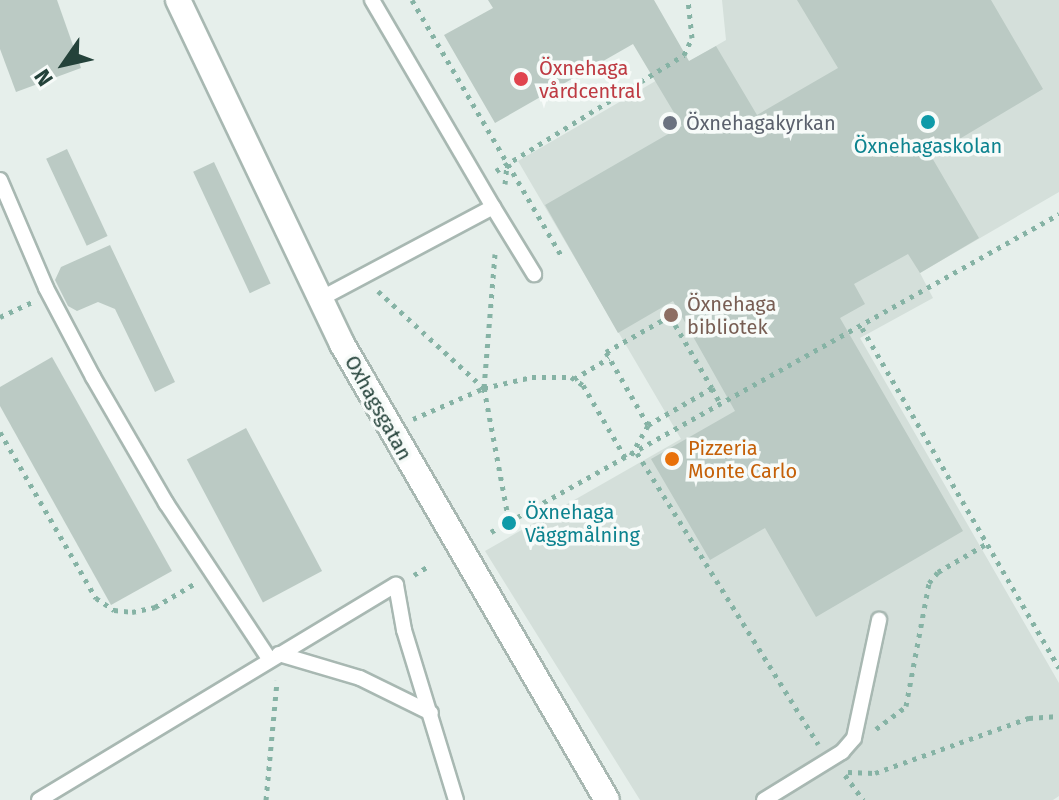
<!DOCTYPE html>
<html>
<head>
<meta charset="utf-8">
<style>
  body { margin:0 }
  #map { position:relative; width:1059px; height:800px; overflow:hidden; background:#e6efeb; font-family:"Fira Sans",sans-serif }
  div>[style] { position:absolute }
  .built>* { inset:0; background:#d4dfda }
  .building>* { inset:0; background:#bbcac4; transform-origin:0 0 }
  .path>* { height:5px; margin-top:-2.5px; transform-origin:0; background:repeating-linear-gradient(90deg,#86b3a5 0 4px,transparent 0 10px) }
  .roads { filter:drop-shadow(2px 0 #a8b8b2) drop-shadow(-2px 0 #a8b8b2) drop-shadow(0 2px #a8b8b2) drop-shadow(0 -2px #a8b8b2) }
  .service>* { height:14px; margin:-7px; padding:0 7px; transform-origin:7px; border-radius:7px; background:#fff }
  .tertiary>* { height:24px; margin:-12px; padding:0 12px; transform-origin:12px; border-radius:12px; background:#fff }
  .dots>* { width:22px; height:22px; translate:-50% -50%; box-sizing:border-box; border:4px solid #f7fbf9; border-radius:50% }
  span { translate:-50% -50%; white-space:nowrap; text-align:center; line-height:1.15; -webkit-text-stroke:7px #f7fbf9; paint-order:stroke }
  .health-label { font-size:20px; color:#be3a42 }
  .left { translate:0 -50%; text-align:left }
  .worship-label { font-size:20px; color:#5b616d }
  .culture-label { font-size:20px; color:#0d838f }
  .education-label { font-size:20px; color:#785e54 }
  .street-label { font-size:20px; color:#24423a }
  .food-label { font-size:20px; color:#c56008 }
  .north { position:absolute; left:24px; top:24px; width:80px; height:80px; -webkit-text-stroke:6px #f7fbf9; paint-order:stroke; rotate:236deg; font-size:22px; font-weight:700; line-height:32px; text-align:center; color:#24423a }
  .north::after { content:''; display:block; margin:auto; width:28px; height:36px; background:#24423a; clip-path:polygon(50% 0,100% 100%,50% 72%,0 100%) }
</style>
</head>
<body>
<div id="map">
  <div class="built">
    <i style="clip-path:polygon(722px 0,1059px 0,1059px 192px,920px 273px,933px 298px,860px 338px,1059px 683px,1059px 796px,1053px 800px,640px 800px,485px 551px,681px 439px,518px 161px,726px 40px)"></i>
  </div>
  <div class="building">
    <i style="clip-path:polygon(0 0,57px 0,81px 68px,16px 92px,0 49px)"></i>
    <i style="clip-path:polygon(488px 0,654px 0,689px 61px,716px 46px,757px 115px,838px 68px,797px 0,991px 0,1043px 89px,931px 156px,979px 238px,920px 273px,908px 254px,854px 284px,865px 304px,840px 318px,963px 531px,816px 617px,765px 528px,710px 560px,651px 459px,735px 411px,673px 301px,618px 333px,545px 205px,682px 126px,633px 44px,495px 123px,444px 35px,493px 8px)"></i>
    <i style="left:67px;top:149px;width:96px;height:23px;rotate:65deg"></i>
    <i style="left:214px;top:162px;width:134px;height:23px;rotate:65deg"></i>
    <i style="clip-path:polygon(110px 245px,175px 382px,155px 392px,115px 309px,98px 302px,77px 311px,68px 306px,55px 280px,61px 267px)"></i>
    <i style="clip-path:polygon(52px 357px,172px 571px,111px 605px,0 406px,0 387px)"></i>
    <i style="left:246px;top:428px;width:162px;height:67px;rotate:62deg"></i>
  </div>
  <div class="path">
    <i style="left:412px;top:0;width:295px;rotate:59.7deg"></i>
    <i style="left:496px;top:171px;width:221px;rotate:-31.7deg"></i>
    <i style="left:684px;top:55px;width:19px;rotate:-65deg"></i>
    <i style="left:692px;top:38px;width:38px;rotate:-96deg"></i>
    <i style="left:505px;top:184px;width:20px;rotate:-84deg"></i>
    <i style="left:495px;top:254px;width:134px;rotate:94.7deg"></i>
    <i style="left:484px;top:388px;width:135px;rotate:79.4deg"></i>
    <i style="left:378px;top:291px;width:144px;rotate:42.5deg"></i>
    <i style="left:670px;top:316px;width:83px;rotate:59.7deg"></i>
    <i style="left:712px;top:388px;width:74px;rotate:150deg"></i>
    <i style="left:648px;top:425px;width:84px;rotate:-119.9deg"></i>
    <i style="left:606px;top:352px;width:73px;rotate:-29.4deg"></i>
    <i style="left:0;top:317px;width:35px;rotate:-25deg"></i>
    <i style="left:862px;top:328px;width:393px;rotate:59.9deg"></i>
    <i style="left:574px;top:379px;width:41px;rotate:-31deg"></i>
    <i style="left:712px;top:388px;width:19px;rotate:62deg"></i>
    <i style="left:413px;top:419px;width:77px;rotate:-23.6deg"></i>
    <i style="left:484px;top:388px;width:49px;rotate:-12.9deg"></i>
    <i style="left:532px;top:377px;width:39px"></i>
    <i style="left:571px;top:377px;width:14px;rotate:34deg"></i>
    <i style="left:583px;top:385px;width:86px;rotate:59.8deg"></i>
    <i style="left:0;top:432px;width:192px;rotate:60deg"></i>
    <i style="left:96px;top:598px;width:22px;rotate:34deg"></i>
    <i style="left:114px;top:610px;width:18px;rotate:6deg"></i>
    <i style="left:132px;top:612px;width:24px;rotate:-12deg"></i>
    <i style="left:155px;top:607px;width:45px;rotate:-30.5deg"></i>
    <i style="left:637px;top:453px;width:343px;rotate:58.1deg"></i>
    <i style="left:631px;top:455px;width:34px;rotate:-60deg"></i>
    <i style="left:491px;top:532px;width:651px;rotate:-29.24deg"></i>
    <i style="left:414px;top:575px;width:15px;rotate:-32deg"></i>
    <i style="left:876px;top:729px;width:38px;rotate:-37deg"></i>
    <i style="left:906px;top:706px;width:125px;rotate:-79.4deg"></i>
    <i style="left:929px;top:583px;width:14px;rotate:-51deg"></i>
    <i style="left:938px;top:572px;width:56px;rotate:-30.3deg"></i>
    <i style="left:848px;top:772px;width:27px;rotate:2deg"></i>
    <i style="left:875px;top:773px;width:164px;rotate:-19.7deg"></i>
    <i style="left:1029px;top:718px;width:30px;rotate:-4deg"></i>
    <i style="left:845px;top:775px;width:31px;rotate:54deg"></i>
    <i style="left:266px;top:800px;width:120px;rotate:-84.7deg"></i>
  </div>
  <div class="roads">
    <div class="service">
      <i style="left:0;top:180px;width:117px;rotate:66.9deg"></i>
      <i style="left:46px;top:288px;width:101px;rotate:62.2deg"></i>
      <i style="left:93px;top:377px;width:146px;rotate:59.9deg"></i>
      <i style="left:166px;top:503px;width:188px;rotate:56.5deg"></i>
      <i style="left:493px;top:207px;width:79px;rotate:58.5deg"></i>
      <i style="left:320px;top:299px;width:196px;rotate:-28deg"></i>
      <i style="left:493px;top:207px;width:240px;rotate:-120.3deg"></i>
      <i style="left:279px;top:654px;width:84px;rotate:16.5deg"></i>
      <i style="left:360px;top:678px;width:79px;rotate:26.2deg"></i>
      <i style="left:39px;top:800px;width:417px;rotate:-31.1deg"></i>
      <i style="left:396px;top:585px;width:46px;rotate:79.9deg"></i>
      <i style="left:404px;top:630px;width:178px;rotate:73deg"></i>
      <i style="left:764px;top:800px;width:92px;rotate:-31.6deg"></i>
      <i style="left:842px;top:752px;width:18px;rotate:-49deg"></i>
      <i style="left:854px;top:738px;width:121px;rotate:-78deg"></i>
    </div>
    <div class="tertiary">
      <i style="left:178px;top:0;width:381px;rotate:64.5deg"></i>
      <i style="left:342px;top:344px;width:527px;rotate:59.84deg"></i>
    </div>
  </div>
  <div class="dots">
    <i style="left:521px;top:79px;background:#e0444e"></i>
    <i style="left:928px;top:122px;background:#0f9aa8"></i>
    <i style="left:670px;top:123px;background:#6b7280"></i>
    <i style="left:671px;top:315px;background:#8d6e63"></i>
    <i style="left:672px;top:459px;background:#e8710a"></i>
    <i style="left:509px;top:523px;background:#0f9aa8"></i>
  </div>
  <div class="health-label">
    <span class="left" style="left:539px;top:80px">Öxnehaga<br>vårdcentral</span>
  </div>
  <div class="worship-label">
    <span class="left" style="left:686px;top:123px">Öxnehagakyrkan</span>
  </div>
  <div class="culture-label">
    <span style="left:928px;top:146px">Öxnehagaskolan</span>
    <span class="left" style="left:525px;top:524px">Öxnehaga<br>Väggmålning</span>
  </div>
  <div class="education-label">
    <span class="left" style="left:687px;top:316px">Öxnehaga<br>bibliotek</span>
  </div>
  <div class="street-label">
    <span style="left:378px;top:408px;rotate:61deg">Oxhagsgatan</span>
  </div>
  <div class="food-label">
    <span class="left" style="left:688px;top:460px">Pizzeria<br>Monte Carlo</span>
  </div>
  <div class="north">N</div>
</div>
</body>
</html>
